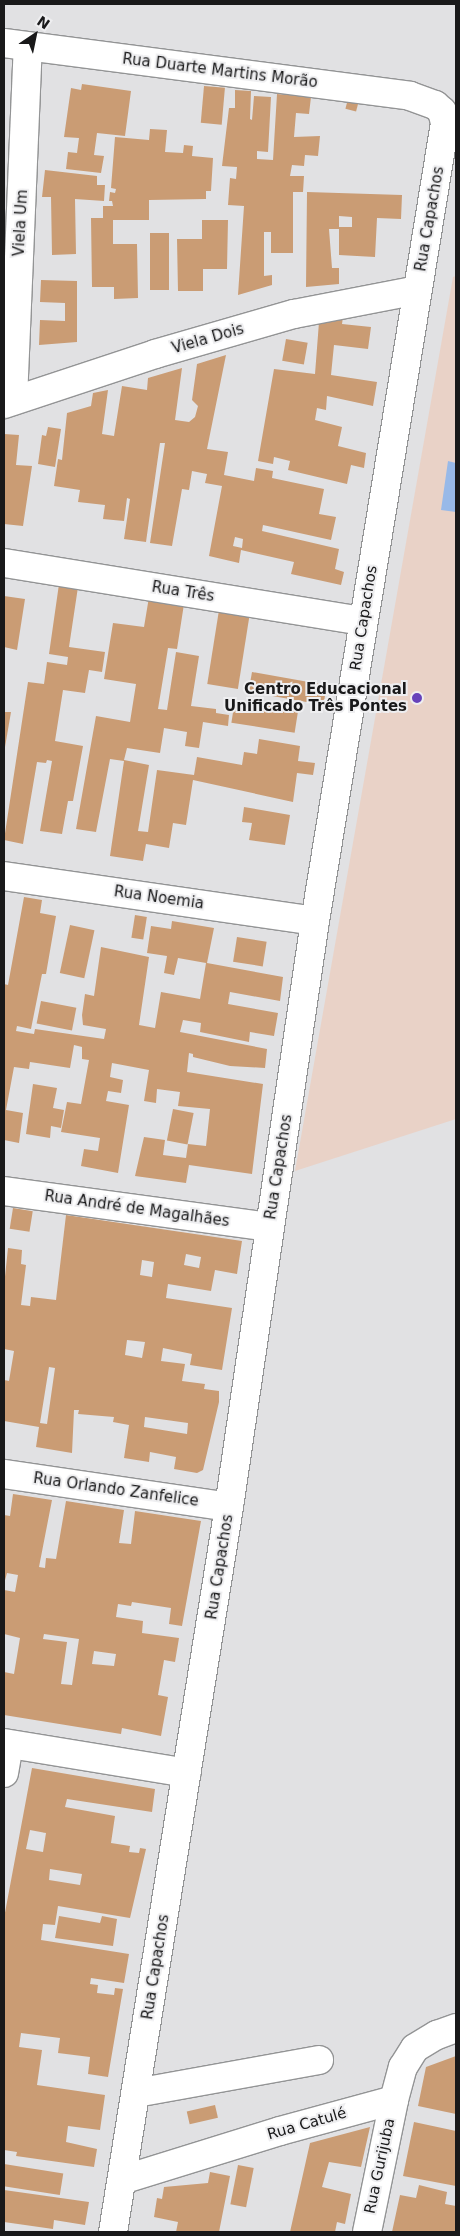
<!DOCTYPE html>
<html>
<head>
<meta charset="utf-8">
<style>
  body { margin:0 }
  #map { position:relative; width:460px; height:2236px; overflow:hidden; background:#e1e1e3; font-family:"DejaVu Sans",sans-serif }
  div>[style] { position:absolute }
  .commercial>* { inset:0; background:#e9d2c7 }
  .water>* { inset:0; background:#98b9e8 }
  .building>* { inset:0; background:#ca9c74; transform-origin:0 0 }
  .roads { filter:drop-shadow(1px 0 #939495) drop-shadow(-1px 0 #939495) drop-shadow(0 1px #939495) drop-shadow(0 -1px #939495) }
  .minor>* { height:28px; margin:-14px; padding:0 14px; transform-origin:14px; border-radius:14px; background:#fff }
  .dots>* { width:14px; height:14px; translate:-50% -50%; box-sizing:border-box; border:2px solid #eeeef0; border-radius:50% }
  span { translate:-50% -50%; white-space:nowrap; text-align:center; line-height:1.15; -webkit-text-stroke:4px #eeeef0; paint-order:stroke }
  .street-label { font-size:15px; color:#19191a }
  .poi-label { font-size:15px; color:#19191a; font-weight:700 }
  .right { translate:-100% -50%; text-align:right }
  .frame { position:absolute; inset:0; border:5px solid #19191a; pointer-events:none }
  .north { position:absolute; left:10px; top:10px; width:50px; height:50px; -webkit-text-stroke:4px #eeeef0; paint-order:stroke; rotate:34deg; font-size:14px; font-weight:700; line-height:20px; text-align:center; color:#19191a }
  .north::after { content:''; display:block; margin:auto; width:18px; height:22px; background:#19191a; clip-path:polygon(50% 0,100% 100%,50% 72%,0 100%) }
</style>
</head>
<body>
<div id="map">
  <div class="commercial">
    <i style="clip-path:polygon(456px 276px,456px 1119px,295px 1171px,453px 277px)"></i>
  </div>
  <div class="water">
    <i style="clip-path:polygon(448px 461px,456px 463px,456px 512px,441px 510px)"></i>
  </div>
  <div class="building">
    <i style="clip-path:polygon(82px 84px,131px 91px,125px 136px,97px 133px,94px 155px,104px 156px,101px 173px,66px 169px,68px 152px,77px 153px,79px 138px,64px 137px,71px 88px,81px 90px)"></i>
    <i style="left:204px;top:86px;width:21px;height:37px;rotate:5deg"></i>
    <i style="clip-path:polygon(235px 90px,251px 91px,250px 119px,252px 120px,254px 96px,271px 97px,268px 152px,257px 151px,257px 159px,273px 160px,277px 94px,311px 97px,309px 114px,296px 113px,294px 137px,320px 136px,318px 156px,305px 155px,304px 166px,292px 165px,290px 176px,304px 176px,303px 192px,293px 192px,293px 253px,271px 253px,271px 232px,264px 232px,264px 276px,272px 275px,272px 285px,238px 295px,244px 206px,228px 205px,230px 178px,236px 179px,237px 167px,222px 166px,229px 108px,235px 108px)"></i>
    <i style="left:348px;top:99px;width:11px;height:10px;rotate:15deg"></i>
    <i style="clip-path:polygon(150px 129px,167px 130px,165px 152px,183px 153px,184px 145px,193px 146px,192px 156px,213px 158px,211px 191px,206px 191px,206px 199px,149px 200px,149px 220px,113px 220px,113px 244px,137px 244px,138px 298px,114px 299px,114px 287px,92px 287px,91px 218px,103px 218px,103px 206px,113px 206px,112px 201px,109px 201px,110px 192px,115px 193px,116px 189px,111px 188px,115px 137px,149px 140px)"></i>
    <i style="clip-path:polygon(45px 170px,97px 176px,97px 185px,105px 185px,104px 201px,75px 199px,76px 254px,52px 255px,51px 197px,42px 197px)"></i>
    <i style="clip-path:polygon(evenodd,307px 192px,402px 195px,401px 219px,377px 218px,375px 257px,339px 255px,339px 229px,329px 229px,332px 268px,339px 268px,339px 284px,306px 287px,307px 192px,339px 216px,352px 217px,352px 227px,339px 227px,339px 216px)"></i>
    <i style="clip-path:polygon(202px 220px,228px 220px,227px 269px,203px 269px,203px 291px,178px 291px,177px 239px,202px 239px)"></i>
    <i style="left:150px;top:233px;width:19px;height:57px"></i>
    <i style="clip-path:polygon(41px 280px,77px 281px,77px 342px,39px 345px,40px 320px,65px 321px,65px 303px,40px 302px)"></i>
    <i style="clip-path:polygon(343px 317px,342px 324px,371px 327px,368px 349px,334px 345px,331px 375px,377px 382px,373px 406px,327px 396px,326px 410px,317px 408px,315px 420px,342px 427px,338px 446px,366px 453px,364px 468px,351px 465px,347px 484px,288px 470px,290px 461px,274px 457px,273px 464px,258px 461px,274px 369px,315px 374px,319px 322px)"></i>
    <i style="left:286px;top:339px;width:22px;height:22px;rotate:10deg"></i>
    <i style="clip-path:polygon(evenodd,226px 355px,207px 449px,228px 452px,224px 475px,254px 481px,256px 468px,273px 471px,272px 478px,324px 489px,319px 514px,336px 517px,331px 540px,263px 525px,262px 531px,339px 549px,335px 569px,344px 572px,341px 585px,291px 574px,294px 562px,241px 550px,239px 563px,209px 556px,222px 486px,205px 483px,207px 474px,192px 471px,189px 490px,182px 489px,172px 546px,150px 543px,165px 443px,160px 443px,146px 542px,124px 539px,130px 499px,127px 498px,124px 521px,103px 519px,105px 505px,78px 502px,80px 490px,54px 486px,58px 459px,62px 460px,67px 413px,91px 406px,93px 393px,108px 390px,102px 434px,114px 436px,122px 386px,147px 390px,148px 378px,182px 368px,175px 420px,189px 422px,195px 417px,198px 406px,192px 400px,197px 364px,226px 355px,235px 537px,243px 539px,242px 548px,233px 546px,235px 537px)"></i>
    <i style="clip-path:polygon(48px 427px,61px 429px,55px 467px,38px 464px,42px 435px,46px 436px)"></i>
    <i style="clip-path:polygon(4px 434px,19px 435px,16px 465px,32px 466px,23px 526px,4px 524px)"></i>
    <i style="clip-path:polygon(59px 584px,78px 587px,69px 647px,105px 652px,102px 672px,89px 670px,85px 693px,63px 690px,55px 741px,83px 746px,73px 801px,68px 801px,62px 834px,40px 831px,52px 761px,47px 760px,46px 763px,37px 762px,23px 844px,4px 840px,28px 682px,44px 684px,47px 662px,67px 665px,68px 657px,49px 654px)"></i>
    <i style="clip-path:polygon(4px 596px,25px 599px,17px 650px,4px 647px)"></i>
    <i style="clip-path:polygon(149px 597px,184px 604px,177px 649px,168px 648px,158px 709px,167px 710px,176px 652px,199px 656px,191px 706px,216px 709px,216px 713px,229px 715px,228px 726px,203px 722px,199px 748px,185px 746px,187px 732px,164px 728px,160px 753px,127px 748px,124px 760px,149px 765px,138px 831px,148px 832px,157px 770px,194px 775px,197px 757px,242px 765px,244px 752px,257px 754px,259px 739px,300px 746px,298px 761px,315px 763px,313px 775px,297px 773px,293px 802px,193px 780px,186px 825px,173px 823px,169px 848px,146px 844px,143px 861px,110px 856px,124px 761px,110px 759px,96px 832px,76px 829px,96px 716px,130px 722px,136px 684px,104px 679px,113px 623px,144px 627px)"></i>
    <i style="left:219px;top:610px;width:31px;height:75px;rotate:9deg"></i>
    <i style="left:252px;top:672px;width:76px;height:20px;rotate:10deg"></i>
    <i style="left:235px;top:700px;width:64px;height:23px;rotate:9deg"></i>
    <i style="clip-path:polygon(4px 712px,11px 712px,5px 747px,4px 746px)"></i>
    <i style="clip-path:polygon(244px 807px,290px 815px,285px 845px,249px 840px,252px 823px,242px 822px)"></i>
    <i style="clip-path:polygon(24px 897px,42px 900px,40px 913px,56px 916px,46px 974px,42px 974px,31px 1029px,17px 1026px,16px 1031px,34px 1034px,35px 1029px,104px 1039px,106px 1029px,83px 1025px,82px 1015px,85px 994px,94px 996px,101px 947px,149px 957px,139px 1025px,155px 1028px,161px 992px,200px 999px,206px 963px,178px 958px,174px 975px,164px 973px,167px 956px,147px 953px,151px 926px,171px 929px,172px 921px,214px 928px,207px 963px,283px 977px,280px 1001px,230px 992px,228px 1004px,278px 1013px,274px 1036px,250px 1032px,249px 1042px,200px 1032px,201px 1023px,183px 1020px,180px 1032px,267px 1049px,265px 1068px,230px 1066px,193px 1057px,193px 1054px,189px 1053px,187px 1072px,263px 1084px,252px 1174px,189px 1165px,186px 1183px,135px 1176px,144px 1137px,165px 1140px,163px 1155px,186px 1158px,188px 1144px,206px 1146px,210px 1109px,178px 1106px,180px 1092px,157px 1089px,156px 1103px,144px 1101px,149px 1070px,112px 1063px,110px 1077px,123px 1080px,121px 1093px,108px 1091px,106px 1101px,129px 1105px,118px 1173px,81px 1166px,84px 1149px,98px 1151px,100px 1138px,61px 1132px,67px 1102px,81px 1104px,89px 1060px,82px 1059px,82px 1047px,74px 1045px,70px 1068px,30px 1062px,29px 1069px,14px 1067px,6px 1110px,23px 1113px,19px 1143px,4px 1140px,4px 984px,8px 985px)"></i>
    <i style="left:135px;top:915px;width:12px;height:23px;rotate:9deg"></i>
    <i style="left:70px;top:925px;width:25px;height:49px;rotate:12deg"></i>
    <i style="left:237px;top:937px;width:30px;height:25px;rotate:9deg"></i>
    <i style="left:41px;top:1001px;width:36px;height:23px;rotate:11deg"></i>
    <i style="clip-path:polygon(33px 1084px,57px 1088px,53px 1108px,64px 1110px,61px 1128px,51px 1126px,50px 1138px,26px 1134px)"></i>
    <i style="left:173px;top:1109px;width:21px;height:32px;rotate:11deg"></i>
    <i style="left:13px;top:1208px;width:20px;height:21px;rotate:9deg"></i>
    <i style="clip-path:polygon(evenodd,66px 1215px,242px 1241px,237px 1274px,215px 1270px,211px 1291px,168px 1284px,166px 1298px,232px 1308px,222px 1370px,190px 1365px,192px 1354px,163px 1348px,161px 1361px,185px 1364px,182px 1381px,205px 1384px,204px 1389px,219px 1391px,219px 1402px,203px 1470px,197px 1473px,174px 1469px,176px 1457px,150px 1452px,149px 1462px,124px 1458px,129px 1425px,113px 1422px,114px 1417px,78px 1414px,79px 1410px,74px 1410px,72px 1453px,36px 1447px,39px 1427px,4px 1421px,4px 1380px,9px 1381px,14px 1351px,4px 1349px,4px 1286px,8px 1248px,22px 1250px,21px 1264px,26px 1265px,21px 1305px,30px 1306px,31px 1297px,56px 1300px,66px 1215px,186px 1254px,201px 1257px,199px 1268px,184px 1265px,186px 1254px,66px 1215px,142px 1260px,154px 1262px,152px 1277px,140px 1275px,142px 1260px,66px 1215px,127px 1340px,145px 1342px,142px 1358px,125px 1355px,127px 1340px,66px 1215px,49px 1367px,55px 1368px,47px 1424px,40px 1423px,49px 1367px,66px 1215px,145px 1417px,188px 1423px,187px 1434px,144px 1427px,145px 1417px)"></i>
    <i style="clip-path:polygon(evenodd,13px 1494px,52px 1500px,39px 1567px,45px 1568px,46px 1558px,56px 1559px,66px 1501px,124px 1510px,119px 1543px,131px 1544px,135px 1511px,201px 1521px,182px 1626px,169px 1624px,171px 1608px,132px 1602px,131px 1606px,118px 1604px,116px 1617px,143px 1621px,142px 1633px,179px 1638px,175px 1662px,164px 1660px,158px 1695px,168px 1697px,161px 1736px,122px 1728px,121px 1734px,4px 1715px,4px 1672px,14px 1674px,20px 1638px,4px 1634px,4px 1590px,15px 1592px,18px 1575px,7px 1573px,4px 1584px,4px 1515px,10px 1516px,13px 1494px,44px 1634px,79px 1639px,72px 1685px,61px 1684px,67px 1642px,43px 1639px,44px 1634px,13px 1494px,94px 1651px,116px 1654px,114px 1666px,92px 1664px,94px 1651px)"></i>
    <i style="clip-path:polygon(evenodd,32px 1768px,155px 1789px,152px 1812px,67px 1799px,65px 1807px,115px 1816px,111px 1843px,130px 1846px,129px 1852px,139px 1853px,140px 1848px,146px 1849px,130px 1918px,58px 1906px,55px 1925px,43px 1924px,41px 1940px,129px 1954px,124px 1983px,91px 1978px,90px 1984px,98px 1985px,97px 1993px,114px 1995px,115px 1988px,123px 1989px,108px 2077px,88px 2074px,90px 2057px,58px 2053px,60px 2038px,21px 2033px,19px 2047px,42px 2050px,37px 2085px,105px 2095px,100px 2130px,68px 2126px,66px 2142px,97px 2149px,94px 2167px,16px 2156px,17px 2152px,4px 2150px,4px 1918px,32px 1768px,30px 1830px,46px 1833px,43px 1852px,26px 1849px,30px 1830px,32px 1768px,50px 1869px,82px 1874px,80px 1885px,49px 1880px,50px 1869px)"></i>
    <i style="clip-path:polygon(59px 1916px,100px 1923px,102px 1916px,117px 1919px,113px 1946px,55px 1938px)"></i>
    <i style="clip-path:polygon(456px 2056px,456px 2114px,418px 2106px,426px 2067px)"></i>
    <i style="left:215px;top:2105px;width:13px;height:29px;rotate:77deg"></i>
    <i style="clip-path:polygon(414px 2122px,456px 2131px,456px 2186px,403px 2176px)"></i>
    <i style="clip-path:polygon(370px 2127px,361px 2167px,329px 2162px,322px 2187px,351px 2194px,345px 2224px,337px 2222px,335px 2232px,290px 2232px,310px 2143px)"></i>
    <i style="left:4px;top:2164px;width:60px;height:22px;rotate:9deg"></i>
    <i style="left:238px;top:2165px;width:16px;height:40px;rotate:11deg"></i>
    <i style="clip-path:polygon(210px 2172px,230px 2176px,219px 2232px,176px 2232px,178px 2222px,154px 2217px,157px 2198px,162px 2199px,164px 2187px,208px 2183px)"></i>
    <i style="clip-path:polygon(419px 2185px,447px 2192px,445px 2204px,456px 2206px,456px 2232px,392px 2232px,400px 2195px,416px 2198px)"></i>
    <i style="clip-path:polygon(4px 2190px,89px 2202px,85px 2225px,54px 2220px,53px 2229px,4px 2222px)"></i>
  </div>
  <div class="roads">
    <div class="minor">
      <i style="left:4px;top:43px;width:409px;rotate:7.4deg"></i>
      <i style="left:410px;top:96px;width:27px;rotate:20deg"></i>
      <i style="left:435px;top:105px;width:9px;rotate:41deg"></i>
      <i style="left:442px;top:111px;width:12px;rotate:76deg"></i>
      <i style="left:445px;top:123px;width:809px;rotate:99.25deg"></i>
      <i style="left:315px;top:921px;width:592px;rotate:98.35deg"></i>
      <i style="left:229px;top:1507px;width:734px;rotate:99.09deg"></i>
      <i style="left:13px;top:400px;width:353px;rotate:-87.6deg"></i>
      <i style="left:4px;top:404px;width:159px;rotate:-18.3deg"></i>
      <i style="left:155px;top:354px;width:145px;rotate:-16.1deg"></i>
      <i style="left:294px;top:314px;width:125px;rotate:-11deg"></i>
      <i style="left:4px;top:563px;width:363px;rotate:9.2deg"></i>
      <i style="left:4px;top:876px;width:314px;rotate:8.2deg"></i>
      <i style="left:4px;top:1191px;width:268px;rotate:7.7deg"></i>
      <i style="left:4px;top:1474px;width:227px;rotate:8.3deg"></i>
      <i style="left:4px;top:1743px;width:185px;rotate:9.3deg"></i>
      <i style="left:4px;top:1773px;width:29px;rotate:-80deg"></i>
      <i style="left:136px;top:2093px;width:186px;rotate:-10.2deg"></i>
      <i style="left:122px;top:2180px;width:165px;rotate:-17.2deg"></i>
      <i style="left:280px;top:2131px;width:118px;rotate:-15.2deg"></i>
      <i style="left:394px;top:2100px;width:34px;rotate:-75deg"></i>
      <i style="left:403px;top:2067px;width:22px;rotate:-58deg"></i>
      <i style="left:415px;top:2048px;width:26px;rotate:-31deg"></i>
      <i style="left:437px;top:2035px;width:20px;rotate:-20deg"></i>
      <i style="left:367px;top:2232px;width:135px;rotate:-78.4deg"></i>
    </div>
  </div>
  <div class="dots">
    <i style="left:417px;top:698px;background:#6642ba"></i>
  </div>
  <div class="street-label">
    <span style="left:220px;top:71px;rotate:7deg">Rua Duarte Martins Morão</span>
    <span style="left:430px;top:219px;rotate:-80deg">Rua Capachos</span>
    <span style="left:21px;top:223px;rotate:-87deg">Viela Um</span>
    <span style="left:208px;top:339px;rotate:-16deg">Viela Dois</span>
    <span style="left:183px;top:592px;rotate:9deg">Rua Três</span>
    <span style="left:364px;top:618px;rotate:-81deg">Rua Capachos</span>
    <span style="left:159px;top:898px;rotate:8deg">Rua Noemia</span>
    <span style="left:279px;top:1167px;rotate:-81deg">Rua Capachos</span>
    <span style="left:137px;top:1209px;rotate:8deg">Rua André de Magalhães</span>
    <span style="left:116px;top:1490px;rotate:8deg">Rua Orlando Zanfelice</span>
    <span style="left:220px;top:1567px;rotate:-81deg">Rua Capachos</span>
    <span style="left:156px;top:1967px;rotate:-81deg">Rua Capachos</span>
    <span style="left:307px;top:2124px;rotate:-16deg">Rua Catulé</span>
    <span style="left:380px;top:2166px;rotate:-78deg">Rua Gurijuba</span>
  </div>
  <div class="poi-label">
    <span class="right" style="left:407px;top:698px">Centro Educacional<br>Unificado Três Pontes</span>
  </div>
  <div class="frame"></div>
  <div class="north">N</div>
</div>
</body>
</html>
